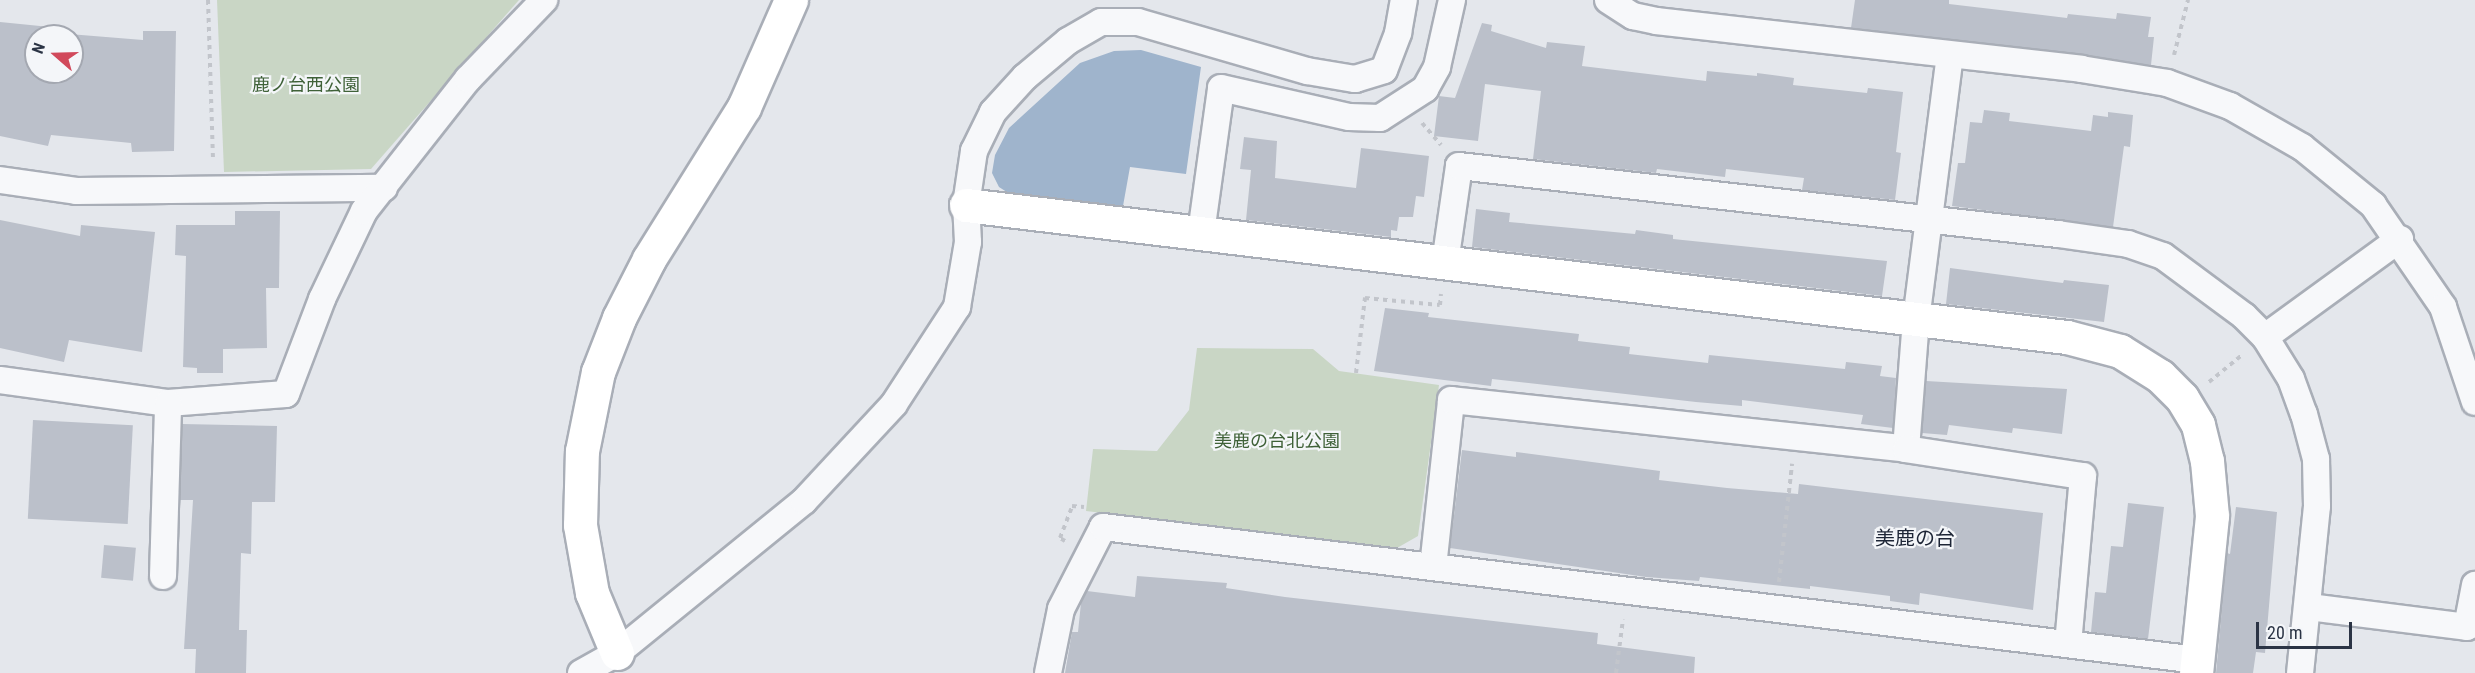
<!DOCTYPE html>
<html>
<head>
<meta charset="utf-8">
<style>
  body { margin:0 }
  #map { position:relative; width:2475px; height:673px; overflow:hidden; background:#e4e7ec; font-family:"Roboto Condensed","Noto Sans JP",sans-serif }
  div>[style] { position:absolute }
  .green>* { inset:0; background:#c9d6c5 }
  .water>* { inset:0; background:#9fb4cc }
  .building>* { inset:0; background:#bbc0ca; transform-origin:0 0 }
  .path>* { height:4px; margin-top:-2px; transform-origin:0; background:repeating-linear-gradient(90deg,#c2c5cb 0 4.5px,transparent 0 9px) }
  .roads { filter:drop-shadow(2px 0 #a9aeb7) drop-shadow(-2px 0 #a9aeb7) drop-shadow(0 2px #a9aeb7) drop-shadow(0 -2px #a9aeb7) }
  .street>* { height:26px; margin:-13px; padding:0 13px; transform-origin:13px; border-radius:13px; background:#f7f8fa }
  .secondary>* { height:33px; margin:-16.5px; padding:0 16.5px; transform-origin:16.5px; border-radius:16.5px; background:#fff }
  span { translate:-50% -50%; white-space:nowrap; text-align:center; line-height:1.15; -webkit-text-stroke:4.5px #f4f6f9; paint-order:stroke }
  .park-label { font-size:18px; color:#3f6138 }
  .neighbourhood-label { font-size:20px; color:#1d2536 }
  .north { position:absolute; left:24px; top:24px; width:60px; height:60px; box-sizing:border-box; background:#f4f6f9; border:2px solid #a4a8b1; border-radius:50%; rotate:290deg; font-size:16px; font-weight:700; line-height:24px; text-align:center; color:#2b3445 }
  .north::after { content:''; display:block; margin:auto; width:21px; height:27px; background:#d1495b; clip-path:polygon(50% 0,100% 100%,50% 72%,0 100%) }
  .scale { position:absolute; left:2256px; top:622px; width:96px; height:27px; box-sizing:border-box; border:3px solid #2b3445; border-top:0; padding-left:8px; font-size:18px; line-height:21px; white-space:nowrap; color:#2b3445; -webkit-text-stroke:4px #f4f6f9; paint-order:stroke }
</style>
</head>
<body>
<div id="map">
  <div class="green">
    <i style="clip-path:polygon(217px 0,519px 0,371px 169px,224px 172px)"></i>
    <i style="clip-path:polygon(1197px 348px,1313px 349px,1339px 371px,1439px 385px,1418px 536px,1397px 548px,1086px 511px,1093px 449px,1157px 451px,1189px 410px)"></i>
  </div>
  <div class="water">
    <i style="clip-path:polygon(1141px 50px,1201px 67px,1186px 174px,1130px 167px,1123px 206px,1013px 196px,999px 187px,992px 173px,995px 155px,1009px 128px,1080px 63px,1114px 51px)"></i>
  </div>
  <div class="building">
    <i style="clip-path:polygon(1855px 0,1949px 0,1949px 4px,2067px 18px,2068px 14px,2116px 19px,2117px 13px,2151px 17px,2148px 37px,2154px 37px,2151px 65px,1851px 28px)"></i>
    <i style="clip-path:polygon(evenodd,0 22px,70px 29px,69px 34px,143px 40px,143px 31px,176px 31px,174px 151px,132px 152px,131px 143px,51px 135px,48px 146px,0 136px,0 22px,36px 36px,72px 36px,72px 72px,36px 72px,36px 36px)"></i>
    <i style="clip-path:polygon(1482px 23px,1492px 25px,1491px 31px,1546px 48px,1547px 42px,1585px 46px,1582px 66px,1706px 81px,1707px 71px,1757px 76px,1757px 73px,1794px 78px,1793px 85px,1867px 93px,1868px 88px,1903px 92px,1896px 152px,1901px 153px,1895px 200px,1802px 190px,1804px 178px,1726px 169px,1725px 177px,1657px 169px,1656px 173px,1533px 159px,1541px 91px,1485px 84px,1478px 141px,1434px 136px,1439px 96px,1455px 98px)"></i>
    <i style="clip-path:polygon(1984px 110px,2010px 113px,2009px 121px,2091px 131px,2093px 115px,2108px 117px,2108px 112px,2133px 115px,2130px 147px,2124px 146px,2113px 227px,1952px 206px,1958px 163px,1965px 163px,1970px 122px,1982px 123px)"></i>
    <i style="clip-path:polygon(1244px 137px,1277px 141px,1275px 178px,1356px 188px,1361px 148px,1429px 156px,1424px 197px,1416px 196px,1413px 217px,1399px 217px,1397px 231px,1391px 230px,1391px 237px,1246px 220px,1251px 170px,1240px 169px)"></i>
    <i style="clip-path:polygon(1476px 209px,1510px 213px,1509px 222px,1635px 234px,1636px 230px,1673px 235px,1673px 239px,1887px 261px,1882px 296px,1472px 247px)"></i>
    <i style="clip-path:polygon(235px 211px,280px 211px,279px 288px,266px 288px,267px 348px,223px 349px,223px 373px,197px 373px,197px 368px,183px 367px,186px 256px,175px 255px,176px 225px,235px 225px)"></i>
    <i style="clip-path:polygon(0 220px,80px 236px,81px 225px,155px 232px,142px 352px,69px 340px,64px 362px,0 348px)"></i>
    <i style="clip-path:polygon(1950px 268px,2063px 283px,2064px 280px,2109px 285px,2104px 322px,1946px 304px)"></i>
    <i style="clip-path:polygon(1385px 308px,1429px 313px,1428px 317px,1579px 334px,1578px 341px,1630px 347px,1629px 354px,1708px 363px,1709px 355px,1845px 369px,1846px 362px,1882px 366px,1880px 376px,1896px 378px,1893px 428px,1861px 424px,1863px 415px,1742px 400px,1742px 406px,1696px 402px,1492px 379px,1491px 386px,1374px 371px)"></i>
    <i style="clip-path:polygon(1926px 381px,2067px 389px,2062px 434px,2013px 428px,2012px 433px,1949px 425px,1947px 435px,1922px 433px)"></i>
    <i style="left:33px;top:420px;width:100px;height:99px;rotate:3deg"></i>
    <i style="clip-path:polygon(182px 424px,277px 426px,275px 502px,252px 502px,251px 554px,241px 553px,239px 630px,247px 630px,246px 673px,195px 673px,196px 649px,184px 649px,193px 500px,180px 500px)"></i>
    <i style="clip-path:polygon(1462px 450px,1516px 457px,1516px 452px,1660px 471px,1659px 480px,1727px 488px,1798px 494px,1799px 484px,2043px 513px,2033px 610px,1920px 593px,1919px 605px,1890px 601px,1890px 596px,1810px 586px,1810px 589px,1700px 577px,1699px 581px,1646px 577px,1450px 548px)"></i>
    <i style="clip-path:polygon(2128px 503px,2164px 507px,2148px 639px,2091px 632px,2095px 592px,2106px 593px,2111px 546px,2123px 547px)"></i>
    <i style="clip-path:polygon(2236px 507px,2277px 512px,2265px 653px,2256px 652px,2253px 673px,2216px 673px,2227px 553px,2230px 554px)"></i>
    <i style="left:104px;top:545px;width:32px;height:33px;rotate:5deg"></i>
    <i style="clip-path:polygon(1137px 576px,1227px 583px,1226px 588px,1285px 597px,1598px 633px,1597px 644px,1695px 657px,1694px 673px,1065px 673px,1072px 632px,1078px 632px,1081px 603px,1087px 591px,1135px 597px)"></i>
  </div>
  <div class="path">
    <i style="left:208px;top:0;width:161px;rotate:88.2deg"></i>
    <i style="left:2174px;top:55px;width:57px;rotate:-75.7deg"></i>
    <i style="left:1422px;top:123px;width:29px;rotate:49deg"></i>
    <i style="left:1356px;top:373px;width:76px;rotate:-83.2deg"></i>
    <i style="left:1365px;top:298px;width:75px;rotate:5.3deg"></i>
    <i style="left:1440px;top:305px;width:11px;rotate:-85deg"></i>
    <i style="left:2209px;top:382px;width:43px;rotate:-39.3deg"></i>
    <i style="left:1065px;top:541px;width:6px;rotate:-149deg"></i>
    <i style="left:1060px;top:538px;width:34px;rotate:-69deg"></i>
    <i style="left:1072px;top:506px;width:12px;rotate:5deg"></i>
    <i style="left:1779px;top:582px;width:119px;rotate:-83.7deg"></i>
    <i style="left:1616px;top:673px;width:54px;rotate:-82.6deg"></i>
  </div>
  <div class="roads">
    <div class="street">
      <i style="left:1608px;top:0;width:30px;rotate:33deg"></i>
      <i style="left:1633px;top:16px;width:24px;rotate:12deg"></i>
      <i style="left:1656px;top:21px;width:428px;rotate:6.4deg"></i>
      <i style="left:2081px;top:69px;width:87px;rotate:9.2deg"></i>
      <i style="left:2167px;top:83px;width:67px;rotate:20.1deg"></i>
      <i style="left:2230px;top:106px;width:83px;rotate:29.7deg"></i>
      <i style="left:2302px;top:147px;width:92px;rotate:39.2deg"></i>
      <i style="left:2373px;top:205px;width:124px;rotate:55.5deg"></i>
      <i style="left:2443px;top:307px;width:100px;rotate:71.4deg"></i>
      <i style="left:0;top:180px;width:77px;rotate:8.2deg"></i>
      <i style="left:76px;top:191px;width:308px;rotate:-0.6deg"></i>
      <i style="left:1201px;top:233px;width:146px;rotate:-82.1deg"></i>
      <i style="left:1221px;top:88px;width:131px;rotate:12.8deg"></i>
      <i style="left:1349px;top:117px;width:31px;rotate:2deg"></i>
      <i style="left:1380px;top:118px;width:54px;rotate:-32.8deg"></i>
      <i style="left:1425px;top:89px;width:25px;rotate:-61deg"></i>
      <i style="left:1437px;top:67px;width:69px;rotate:-77.4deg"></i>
      <i style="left:1445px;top:263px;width:98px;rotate:-81.8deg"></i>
      <i style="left:1459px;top:166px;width:603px;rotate:6.48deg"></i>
      <i style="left:2058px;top:234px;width:71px;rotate:8.1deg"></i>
      <i style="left:2128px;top:244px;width:37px;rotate:19deg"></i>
      <i style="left:2163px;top:256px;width:101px;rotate:36.5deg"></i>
      <i style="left:2244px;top:316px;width:30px;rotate:45deg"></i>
      <i style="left:2265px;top:337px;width:49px;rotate:58.2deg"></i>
      <i style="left:2291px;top:379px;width:37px;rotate:70deg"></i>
      <i style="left:2304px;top:414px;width:47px;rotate:75.1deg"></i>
      <i style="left:2316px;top:459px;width:47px;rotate:88.8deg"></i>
      <i style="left:2317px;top:506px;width:168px;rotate:95.8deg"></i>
      <i style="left:2265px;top:337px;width:167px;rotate:-36deg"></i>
      <i style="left:0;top:380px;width:170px;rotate:7.8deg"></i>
      <i style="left:168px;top:403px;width:118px;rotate:-4.4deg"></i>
      <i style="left:286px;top:394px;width:102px;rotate:-69.2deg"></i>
      <i style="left:322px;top:299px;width:98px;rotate:-64.5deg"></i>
      <i style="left:364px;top:211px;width:168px;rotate:-51.8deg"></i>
      <i style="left:468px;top:79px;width:110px;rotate:-46.1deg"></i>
      <i style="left:1906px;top:449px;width:129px;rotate:-85.6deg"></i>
      <i style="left:1916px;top:320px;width:266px;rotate:-82.7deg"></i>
      <i style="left:1433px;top:567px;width:168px;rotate:-83.8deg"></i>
      <i style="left:1451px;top:400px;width:458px;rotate:6.1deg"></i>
      <i style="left:1906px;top:449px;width:179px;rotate:8.7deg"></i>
      <i style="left:2083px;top:476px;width:168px;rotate:95.1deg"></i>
      <i style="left:163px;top:576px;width:173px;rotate:-88.3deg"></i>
      <i style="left:2309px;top:607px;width:159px;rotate:7.2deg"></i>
      <i style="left:2467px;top:627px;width:43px;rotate:-79.2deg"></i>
      <i style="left:581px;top:673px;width:41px;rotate:-29.1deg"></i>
      <i style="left:617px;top:653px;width:241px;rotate:-39.1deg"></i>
      <i style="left:804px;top:501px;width:132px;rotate:-47.1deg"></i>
      <i style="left:894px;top:404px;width:116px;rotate:-57deg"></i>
      <i style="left:957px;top:307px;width:66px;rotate:-80.4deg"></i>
      <i style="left:968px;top:242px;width:37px;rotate:-93deg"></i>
      <i style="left:966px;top:205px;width:55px;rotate:-81.6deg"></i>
      <i style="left:974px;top:151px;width:43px;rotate:-64deg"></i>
      <i style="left:993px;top:112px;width:47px;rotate:-47.6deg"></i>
      <i style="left:1025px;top:77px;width:56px;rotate:-39.9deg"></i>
      <i style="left:1068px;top:41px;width:38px;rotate:-30deg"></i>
      <i style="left:1101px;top:22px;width:37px"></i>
      <i style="left:1138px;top:22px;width:176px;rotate:16.2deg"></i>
      <i style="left:1307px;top:71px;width:49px;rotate:9.5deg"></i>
      <i style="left:1355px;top:79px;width:30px;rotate:-17deg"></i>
      <i style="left:1384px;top:70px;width:40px;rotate:-69deg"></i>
      <i style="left:1398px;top:33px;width:34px;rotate:-80deg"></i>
      <i style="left:1048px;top:673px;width:65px;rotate:-78.5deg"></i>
      <i style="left:1061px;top:609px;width:92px;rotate:-62.9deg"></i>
      <i style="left:1103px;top:527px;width:1103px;rotate:6.93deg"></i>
    </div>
    <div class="secondary">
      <i style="left:966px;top:205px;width:1109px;rotate:6.84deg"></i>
      <i style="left:2067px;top:337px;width:55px;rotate:14.8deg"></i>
      <i style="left:2120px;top:351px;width:47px;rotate:32deg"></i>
      <i style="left:2160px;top:376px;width:31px;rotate:45deg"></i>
      <i style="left:2182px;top:398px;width:31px;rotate:59deg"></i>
      <i style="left:2198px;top:425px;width:37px;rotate:76deg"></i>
      <i style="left:2207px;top:461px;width:55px;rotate:84.8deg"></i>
      <i style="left:2212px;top:516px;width:158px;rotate:95.8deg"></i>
      <i style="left:617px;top:653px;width:65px;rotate:-112.6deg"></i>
      <i style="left:592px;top:593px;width:69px;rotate:-100deg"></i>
      <i style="left:580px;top:525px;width:74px;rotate:-88.5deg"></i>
      <i style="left:582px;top:451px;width:81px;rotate:-78.6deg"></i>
      <i style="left:598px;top:372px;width:58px;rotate:-68.7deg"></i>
      <i style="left:619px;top:318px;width:66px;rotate:-63deg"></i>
      <i style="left:649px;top:259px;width:179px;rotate:-58deg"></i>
      <i style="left:744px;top:107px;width:117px;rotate:-66.3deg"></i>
    </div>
  </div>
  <div class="park-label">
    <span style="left:306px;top:85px">鹿ノ台西公園</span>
    <span style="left:1277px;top:441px">美鹿の台北公園</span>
  </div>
  <div class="neighbourhood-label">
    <span style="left:1915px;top:538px">美鹿の台</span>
  </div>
  <div class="north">N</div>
  <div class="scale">20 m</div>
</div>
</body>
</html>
